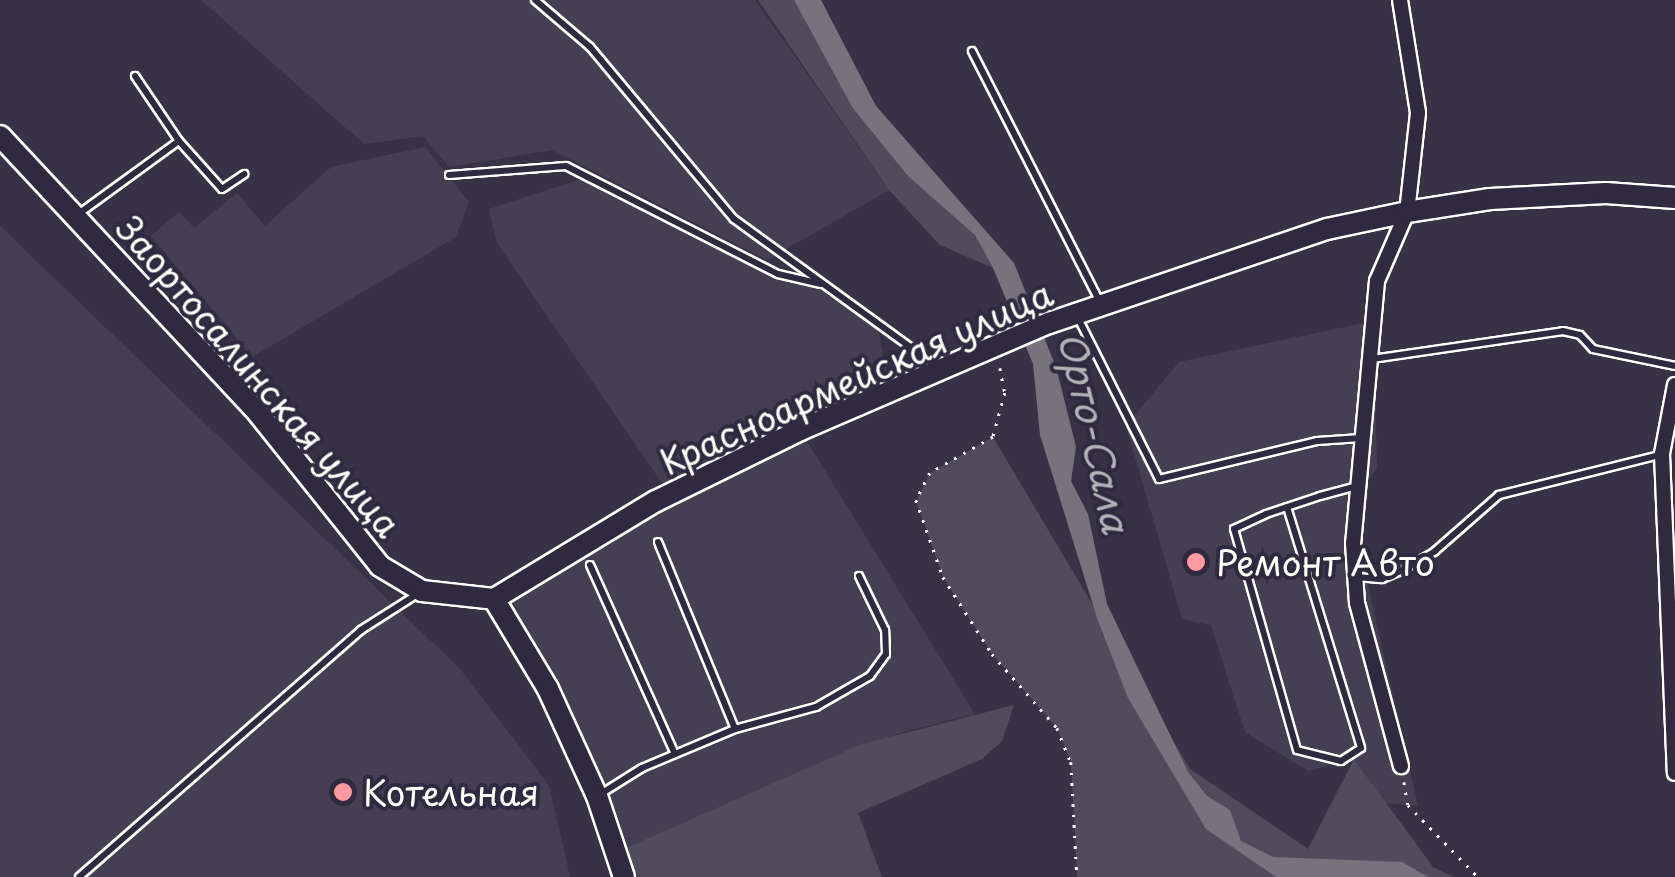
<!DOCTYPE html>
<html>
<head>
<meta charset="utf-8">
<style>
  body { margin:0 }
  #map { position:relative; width:1675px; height:877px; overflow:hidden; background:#373345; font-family:"Playpen Sans",sans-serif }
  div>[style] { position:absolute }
  .built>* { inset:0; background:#444051 }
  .green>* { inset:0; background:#514c5c }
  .water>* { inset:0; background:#76737f }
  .path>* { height:2.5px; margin-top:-1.25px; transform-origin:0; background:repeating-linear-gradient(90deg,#fff 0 2.5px,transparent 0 10.5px) }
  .roads { filter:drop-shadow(2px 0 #fff) drop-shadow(-2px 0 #fff) drop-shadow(0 2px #fff) drop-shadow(0 -2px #fff) }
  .lane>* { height:6px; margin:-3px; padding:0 3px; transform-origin:3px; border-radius:3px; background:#2f2a3d }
  .street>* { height:14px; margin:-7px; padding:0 7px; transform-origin:7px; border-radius:7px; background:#2f2a3d }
  .secondary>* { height:20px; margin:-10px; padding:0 10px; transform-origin:10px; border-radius:10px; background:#2f2a3d }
  .dots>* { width:28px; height:28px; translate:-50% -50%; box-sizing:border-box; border:5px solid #2f2a3d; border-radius:50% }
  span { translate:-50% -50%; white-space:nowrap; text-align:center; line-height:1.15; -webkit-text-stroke:8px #2f2a3d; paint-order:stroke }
  .street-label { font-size:35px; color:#fff }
  .poi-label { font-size:35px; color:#fff }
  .left { translate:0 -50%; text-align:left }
  .water-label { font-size:38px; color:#b4b2b9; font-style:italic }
</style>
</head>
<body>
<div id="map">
  <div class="built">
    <i style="clip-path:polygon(201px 0,755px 0,889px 190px,767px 260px,552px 150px,449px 167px,423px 136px,364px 144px)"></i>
    <i style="clip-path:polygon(425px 147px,469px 202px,456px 237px,252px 357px,151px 236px,179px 212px,194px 228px,237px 193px,265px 226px,331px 167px)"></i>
    <i style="clip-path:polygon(581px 179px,776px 277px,818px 288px,878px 330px,884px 360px,871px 375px,795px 421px,664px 486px,497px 243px,489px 209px)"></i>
    <i style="clip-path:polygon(0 226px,460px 669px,549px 785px,570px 877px,0 877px)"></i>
    <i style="clip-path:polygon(1373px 321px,1377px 467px,1365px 486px,1362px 559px,1418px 806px,1386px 803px,1354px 759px,1308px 771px,1245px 732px,1211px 625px,1182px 619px,1124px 419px,1135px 415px,1179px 362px)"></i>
    <i style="clip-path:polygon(800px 430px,975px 714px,903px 732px,617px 852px,494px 599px)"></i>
  </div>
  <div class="green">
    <i style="clip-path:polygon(758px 0,794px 0,852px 107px,975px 235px,993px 268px,940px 245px,889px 190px)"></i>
    <i style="clip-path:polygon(993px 437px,1190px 769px,1308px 849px,1354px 759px,1433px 867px,1453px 877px,1077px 877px,1071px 762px,1057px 728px,992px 654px,943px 577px,916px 501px,930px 473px)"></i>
    <i style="clip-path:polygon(1014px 705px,1002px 741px,982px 759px,858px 813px,882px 877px,625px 877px,617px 852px,862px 744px)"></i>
  </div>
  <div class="water">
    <i style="clip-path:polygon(794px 0,821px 0,876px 106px,1014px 263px,1056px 367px,1076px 447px,1071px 481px,1088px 514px,1107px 604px,1188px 772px,1207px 796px,1230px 810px,1241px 841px,1273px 857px,1402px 862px,1428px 877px,1276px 877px,1206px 829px,1128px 698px,1097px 618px,1040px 435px,1033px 364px,993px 268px,975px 235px,908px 176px,852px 107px)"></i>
  </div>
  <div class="path">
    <i style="left:1000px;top:368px;width:25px;rotate:79deg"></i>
    <i style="left:1005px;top:393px;width:46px;rotate:105.3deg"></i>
    <i style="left:993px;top:437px;width:73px;rotate:150.3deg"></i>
    <i style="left:930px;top:473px;width:30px;rotate:117deg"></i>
    <i style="left:916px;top:500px;width:82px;rotate:70.7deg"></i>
    <i style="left:943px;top:577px;width:91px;rotate:57.5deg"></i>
    <i style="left:992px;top:654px;width:98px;rotate:48.7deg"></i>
    <i style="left:1057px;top:728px;width:37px;rotate:68deg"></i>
    <i style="left:1071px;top:762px;width:115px;rotate:87deg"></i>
    <i style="left:1404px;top:782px;width:23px;rotate:80deg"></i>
    <i style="left:1408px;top:805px;width:100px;rotate:45.8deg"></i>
  </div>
  <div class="roads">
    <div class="lane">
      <i style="left:535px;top:0;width:72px;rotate:40.5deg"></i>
      <i style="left:590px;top:47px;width:224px;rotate:50.1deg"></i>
      <i style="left:734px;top:219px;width:252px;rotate:36deg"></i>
      <i style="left:972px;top:51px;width:280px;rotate:63deg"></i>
      <i style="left:135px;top:76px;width:78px;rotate:55.9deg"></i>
      <i style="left:449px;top:175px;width:117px;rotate:-4.4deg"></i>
      <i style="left:566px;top:166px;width:238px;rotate:27deg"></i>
      <i style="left:778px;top:274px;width:44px;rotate:13.1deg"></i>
      <i style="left:77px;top:215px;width:126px;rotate:-36deg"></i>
      <i style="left:179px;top:141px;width:64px;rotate:48.1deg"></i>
      <i style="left:222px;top:189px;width:27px;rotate:-34deg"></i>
      <i style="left:1079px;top:320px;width:178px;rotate:63.3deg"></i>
      <i style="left:1159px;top:479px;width:163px;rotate:-13.5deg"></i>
      <i style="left:1317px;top:441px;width:44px;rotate:-3.9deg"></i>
      <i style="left:1372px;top:359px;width:193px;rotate:-8.3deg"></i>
      <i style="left:1563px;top:331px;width:17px;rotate:13deg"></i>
      <i style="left:1580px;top:335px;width:19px;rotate:47deg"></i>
      <i style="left:1593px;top:349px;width:84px;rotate:11.7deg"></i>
      <i style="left:1287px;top:507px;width:252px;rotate:72.9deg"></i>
      <i style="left:1361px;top:748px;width:24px;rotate:147deg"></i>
      <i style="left:1341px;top:761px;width:45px;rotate:-166deg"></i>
      <i style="left:1297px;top:750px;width:230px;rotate:-105.9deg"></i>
      <i style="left:1234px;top:529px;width:35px;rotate:-25deg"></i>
      <i style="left:1266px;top:514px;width:57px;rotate:-18.4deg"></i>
      <i style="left:1320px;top:496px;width:38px;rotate:-15deg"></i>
      <i style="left:658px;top:542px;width:202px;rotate:67.6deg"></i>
      <i style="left:590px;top:565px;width:207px;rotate:65.8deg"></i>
      <i style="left:1357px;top:577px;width:25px;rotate:5deg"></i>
      <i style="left:1382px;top:579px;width:21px;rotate:-23deg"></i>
      <i style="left:1401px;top:571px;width:39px;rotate:-30deg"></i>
      <i style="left:1435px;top:551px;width:85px;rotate:-41.2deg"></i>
      <i style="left:1499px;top:495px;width:166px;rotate:-14deg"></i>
      <i style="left:599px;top:795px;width:51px;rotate:-32.1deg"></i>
      <i style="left:642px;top:768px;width:101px;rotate:-22.8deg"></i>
      <i style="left:735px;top:729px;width:84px;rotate:-15.2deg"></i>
      <i style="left:816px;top:707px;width:62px;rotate:-29.9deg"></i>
      <i style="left:870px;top:676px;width:27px;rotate:-54deg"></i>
      <i style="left:886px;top:654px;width:24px;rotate:-92deg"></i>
      <i style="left:885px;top:630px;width:60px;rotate:-115.7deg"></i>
      <i style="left:79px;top:877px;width:375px;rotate:-41.2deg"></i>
      <i style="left:361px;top:630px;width:69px;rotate:-32.5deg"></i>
    </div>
    <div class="street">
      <i style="left:1400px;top:0;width:114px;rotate:80.9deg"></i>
      <i style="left:1418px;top:113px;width:100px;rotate:96.3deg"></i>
      <i style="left:1407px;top:212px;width:75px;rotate:113.5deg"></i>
      <i style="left:1377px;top:281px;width:263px;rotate:95.2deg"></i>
      <i style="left:1353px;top:543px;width:60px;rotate:86.2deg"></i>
      <i style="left:1357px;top:603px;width:169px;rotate:74.9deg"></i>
      <i style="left:1675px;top:385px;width:70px;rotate:100.7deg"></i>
      <i style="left:1662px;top:454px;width:319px;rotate:87.7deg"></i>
    </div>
    <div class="secondary">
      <i style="left:0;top:136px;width:372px;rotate:47deg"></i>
      <i style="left:254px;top:408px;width:202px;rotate:51.4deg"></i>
      <i style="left:380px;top:566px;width:49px;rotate:30.8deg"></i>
      <i style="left:422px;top:591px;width:72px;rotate:6.3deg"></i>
      <i style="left:494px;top:599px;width:105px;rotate:59deg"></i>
      <i style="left:548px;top:689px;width:118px;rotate:65.4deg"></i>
      <i style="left:597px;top:796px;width:85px;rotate:71.6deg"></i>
      <i style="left:494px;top:599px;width:189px;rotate:-31.2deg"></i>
      <i style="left:656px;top:501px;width:161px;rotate:-26.2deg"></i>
      <i style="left:800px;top:430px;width:271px;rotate:-23.3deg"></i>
      <i style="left:1049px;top:323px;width:293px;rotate:-18.7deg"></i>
      <i style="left:1327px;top:229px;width:82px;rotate:-12deg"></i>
      <i style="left:1407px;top:212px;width:84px;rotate:-8.9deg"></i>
      <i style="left:1490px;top:199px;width:116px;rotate:-3deg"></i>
      <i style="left:1606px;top:193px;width:69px;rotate:4.1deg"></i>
    </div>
  </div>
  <div class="dots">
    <i style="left:1196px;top:562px;background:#ff9aa2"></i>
    <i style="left:343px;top:792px;background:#ff9aa2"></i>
  </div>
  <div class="street-label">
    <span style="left:259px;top:376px;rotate:49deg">Заортосалинская улица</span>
    <span style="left:856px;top:377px;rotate:-24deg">Красноармейская улица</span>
  </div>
  <div class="poi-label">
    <span class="left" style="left:1216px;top:562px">Ремонт Авто</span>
    <span class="left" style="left:363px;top:792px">Котельная</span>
  </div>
  <div class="water-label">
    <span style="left:1095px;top:432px;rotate:77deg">Орто-Сала</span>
  </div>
</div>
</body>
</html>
